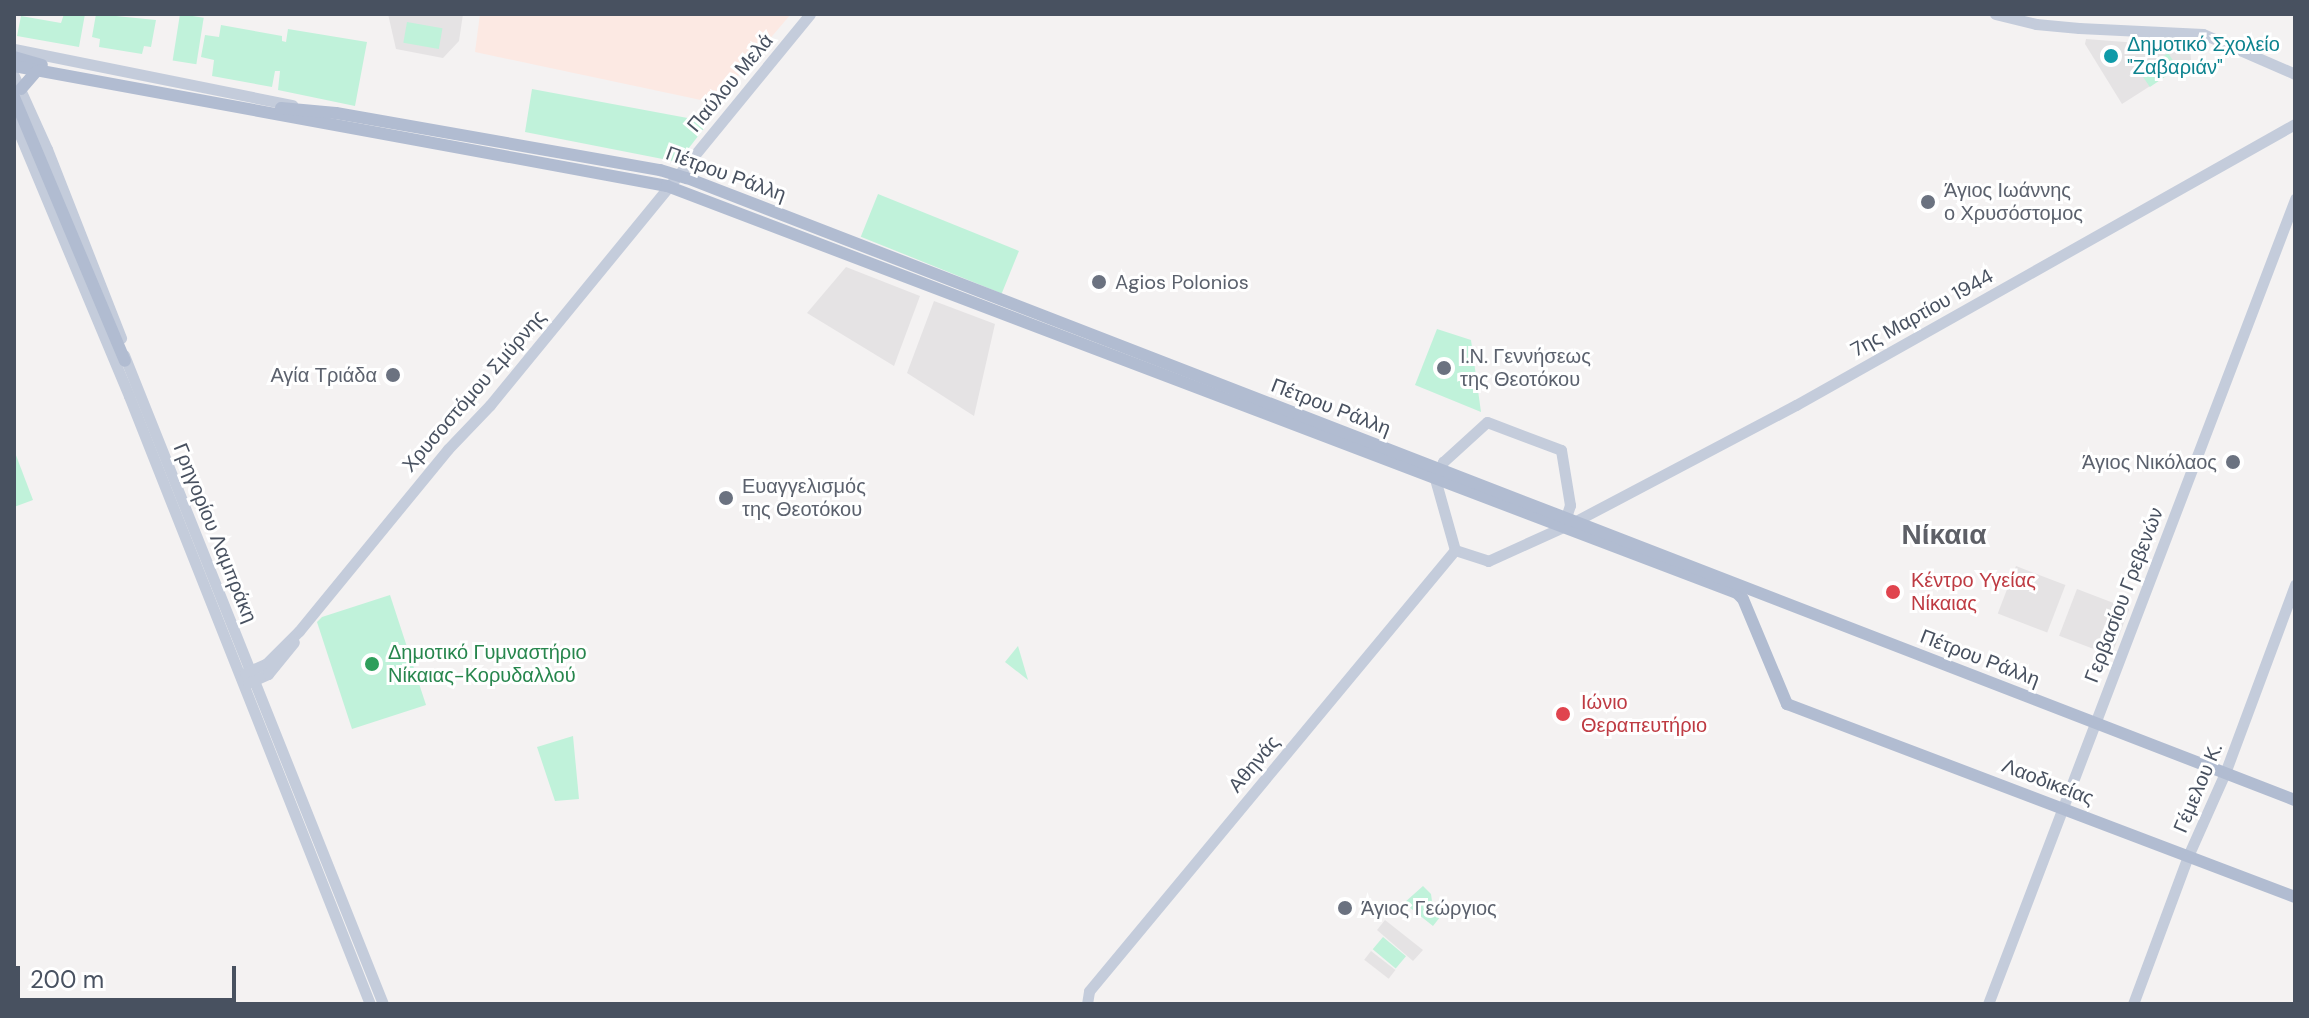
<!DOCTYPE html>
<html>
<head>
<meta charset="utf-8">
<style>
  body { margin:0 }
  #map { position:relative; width:2309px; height:1018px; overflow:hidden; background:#f4f2f2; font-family:"DM Sans",sans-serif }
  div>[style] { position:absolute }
  .education>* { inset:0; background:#e5e3e4; transform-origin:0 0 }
  .medical>* { inset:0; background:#fce9e3 }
  .green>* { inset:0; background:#c0f2da; transform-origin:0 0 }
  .secondary>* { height:11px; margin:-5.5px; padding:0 5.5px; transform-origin:5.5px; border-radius:5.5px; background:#c4ccdb }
  .primary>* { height:12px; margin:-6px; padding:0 6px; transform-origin:6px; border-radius:6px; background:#b1bcd1 }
  .dots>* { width:22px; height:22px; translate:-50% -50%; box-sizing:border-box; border:4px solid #fff; border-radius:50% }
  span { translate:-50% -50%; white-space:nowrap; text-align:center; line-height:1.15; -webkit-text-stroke:6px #fff; paint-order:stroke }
  .culture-label { font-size:20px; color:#0d838f }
  .left { translate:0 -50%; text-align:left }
  .street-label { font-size:20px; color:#485160 }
  .worship-label { font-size:20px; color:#5b616d }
  .right { translate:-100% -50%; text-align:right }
  .health-label { font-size:20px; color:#be3a42 }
  .leisure-label { font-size:20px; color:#27864d }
  .district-label { font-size:28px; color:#5e6067; font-weight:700 }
  .frame { position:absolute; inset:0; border:16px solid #485160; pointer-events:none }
  .scale { position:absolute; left:16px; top:966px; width:220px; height:36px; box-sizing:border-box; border:4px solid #485160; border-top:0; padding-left:10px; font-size:24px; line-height:28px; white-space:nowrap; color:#485160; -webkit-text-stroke:6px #fff; paint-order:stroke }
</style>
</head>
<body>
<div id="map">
  <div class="education">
    <i style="clip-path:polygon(388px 14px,463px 14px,459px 41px,443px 58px,396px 49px)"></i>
    <i style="clip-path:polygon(2086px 39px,2190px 47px,2191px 60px,2122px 104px,2085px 44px)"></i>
    <i style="clip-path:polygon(846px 267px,920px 296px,894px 366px,807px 313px)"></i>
    <i style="clip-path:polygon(934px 301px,995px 324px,974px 416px,907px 373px)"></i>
    <i style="left:2016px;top:566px;width:53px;height:51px;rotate:21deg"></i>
    <i style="left:2077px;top:589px;width:56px;height:50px;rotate:21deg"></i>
    <i style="clip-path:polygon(1385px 920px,1423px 950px,1413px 961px,1377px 930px)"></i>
    <i style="left:1371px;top:951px;width:31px;height:11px;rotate:38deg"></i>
  </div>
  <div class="medical">
    <i style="clip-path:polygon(480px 14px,791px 14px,715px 103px,475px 52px)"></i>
  </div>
  <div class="green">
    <i style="clip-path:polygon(64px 14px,85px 14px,79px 47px,17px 36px,21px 16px,61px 23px)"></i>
    <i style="clip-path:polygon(96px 14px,156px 20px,151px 47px,144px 46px,142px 54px,99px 47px,100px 39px,92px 37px)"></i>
    <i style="left:180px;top:14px;width:24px;height:47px;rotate:9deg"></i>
    <i style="left:407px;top:22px;width:36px;height:21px;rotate:10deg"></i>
    <i style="clip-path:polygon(221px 25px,282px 36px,282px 41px,286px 42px,288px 29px,367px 42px,355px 106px,278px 90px,280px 71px,275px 71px,272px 87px,212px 76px,214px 60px,201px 57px,205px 35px,219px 37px)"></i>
    <i style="left:2168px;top:53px;width:18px;height:34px;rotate:56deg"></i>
    <i style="clip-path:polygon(532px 89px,709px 122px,678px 162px,525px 132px)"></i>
    <i style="left:878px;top:194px;width:152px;height:46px;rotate:22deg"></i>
    <i style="clip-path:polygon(1437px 329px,1471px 340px,1481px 412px,1415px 385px)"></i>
    <i style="clip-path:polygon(14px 450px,33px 500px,14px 507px)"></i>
    <i style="clip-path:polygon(390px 595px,426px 705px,352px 729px,317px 622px,322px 617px)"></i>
    <i style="clip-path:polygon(1018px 646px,1028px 680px,1005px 662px)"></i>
    <i style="clip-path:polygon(573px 736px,579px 799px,555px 801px,537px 747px)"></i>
    <i style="clip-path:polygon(1423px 886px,1431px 894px,1432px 901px,1444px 912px,1433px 926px,1404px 903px)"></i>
    <i style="left:1383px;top:937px;width:30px;height:16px;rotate:40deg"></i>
  </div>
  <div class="secondary">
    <i style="left:1995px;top:14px;width:42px;rotate:13.7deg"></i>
    <i style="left:2036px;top:24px;width:43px;rotate:5.3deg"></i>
    <i style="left:2079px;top:28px;width:124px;rotate:2.8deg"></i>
    <i style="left:2203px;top:34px;width:100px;rotate:23.5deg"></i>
    <i style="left:14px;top:49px;width:284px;rotate:11.4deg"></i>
    <i style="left:14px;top:76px;width:80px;rotate:65.7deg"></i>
    <i style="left:47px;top:149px;width:203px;rotate:68.6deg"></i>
    <i style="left:14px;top:121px;width:298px;rotate:67.3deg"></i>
    <i style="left:129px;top:396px;width:654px;rotate:68.38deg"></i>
    <i style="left:124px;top:355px;width:699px;rotate:68.24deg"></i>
    <i style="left:1455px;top:550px;width:35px;rotate:18deg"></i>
    <i style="left:1488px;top:561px;width:94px;rotate:-24.4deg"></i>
    <i style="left:1574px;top:522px;width:251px;rotate:-27.8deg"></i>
    <i style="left:1796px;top:405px;width:573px;rotate:-29.39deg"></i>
    <i style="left:1455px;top:550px;width:74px;rotate:-105.7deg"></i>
    <i style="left:1435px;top:479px;width:19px;rotate:-65deg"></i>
    <i style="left:1443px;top:462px;width:59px;rotate:-42.3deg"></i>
    <i style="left:1487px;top:422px;width:79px;rotate:20.7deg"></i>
    <i style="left:1561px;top:450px;width:56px;rotate:80.7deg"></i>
    <i style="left:1570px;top:505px;width:19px;rotate:108deg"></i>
    <i style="left:245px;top:673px;width:24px;rotate:-24deg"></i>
    <i style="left:267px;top:663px;width:45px;rotate:-45deg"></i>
    <i style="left:299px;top:631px;width:235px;rotate:-50.7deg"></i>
    <i style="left:448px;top:449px;width:61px;rotate:-46.3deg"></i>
    <i style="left:490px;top:405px;width:505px;rotate:-50.7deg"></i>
    <i style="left:248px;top:683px;width:22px;rotate:-24deg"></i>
    <i style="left:268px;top:674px;width:41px;rotate:-50.9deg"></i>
    <i style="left:1087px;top:1004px;width:13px;rotate:-81deg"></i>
    <i style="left:1089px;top:991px;width:573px;rotate:-50.31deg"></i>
    <i style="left:1988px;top:1004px;width:862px;rotate:-69.12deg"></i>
    <i style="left:2133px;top:1004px;width:158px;rotate:-69.6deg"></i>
    <i style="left:2188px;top:856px;width:91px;rotate:-66deg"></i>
    <i style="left:2225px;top:773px;width:201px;rotate:-69.6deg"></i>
  </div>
  <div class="primary">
    <i style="left:14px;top:57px;width:29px;rotate:16deg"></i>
    <i style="left:14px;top:66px;width:664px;rotate:10.41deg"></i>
    <i style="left:667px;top:186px;width:1145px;rotate:20.83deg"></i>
    <i style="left:1737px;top:593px;width:8px;rotate:45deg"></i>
    <i style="left:1743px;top:599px;width:114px;rotate:67.3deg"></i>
    <i style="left:1787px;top:704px;width:543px;rotate:20.8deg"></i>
    <i style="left:21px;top:89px;width:23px;rotate:-49deg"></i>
    <i style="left:14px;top:97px;width:286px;rotate:67.2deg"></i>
    <i style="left:281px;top:108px;width:55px;rotate:5.2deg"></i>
    <i style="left:336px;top:113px;width:329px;rotate:10deg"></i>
    <i style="left:660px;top:170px;width:28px;rotate:17deg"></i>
    <i style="left:687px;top:178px;width:1724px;rotate:21.15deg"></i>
  </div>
  <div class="dots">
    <i style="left:2111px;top:56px;background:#0f9aa8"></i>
    <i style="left:1928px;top:202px;background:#6b7280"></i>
    <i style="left:1099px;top:282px;background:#6b7280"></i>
    <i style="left:1444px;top:368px;background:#6b7280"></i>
    <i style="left:393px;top:375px;background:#6b7280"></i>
    <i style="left:2233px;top:462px;background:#6b7280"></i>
    <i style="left:726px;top:498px;background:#6b7280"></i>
    <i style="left:1893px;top:592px;background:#e0444e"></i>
    <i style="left:372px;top:664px;background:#2e9e5b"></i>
    <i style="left:1563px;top:714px;background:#e0444e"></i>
    <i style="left:1345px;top:908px;background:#6b7280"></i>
  </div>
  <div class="culture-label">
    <span class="left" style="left:2127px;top:56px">Δημοτικό Σχολείο<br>"Ζαβαριάν"</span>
  </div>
  <div class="street-label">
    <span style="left:730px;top:83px;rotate:-50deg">Παύλου Μελά</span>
    <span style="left:726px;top:174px;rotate:20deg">Πέτρου Ράλλη</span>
    <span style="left:1922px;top:313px;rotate:-29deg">7ης Μαρτίου 1944</span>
    <span style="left:474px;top:391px;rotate:-49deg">Χρυσοστόμου Σμύρνης</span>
    <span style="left:1331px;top:407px;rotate:21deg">Πέτρου Ράλλη</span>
    <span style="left:215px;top:533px;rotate:68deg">Γρηγορίου Λαμπράκη</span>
    <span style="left:2124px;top:595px;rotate:-69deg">Γερβασίου Γρεβενών</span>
    <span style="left:1980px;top:658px;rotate:21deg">Πέτρου Ράλλη</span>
    <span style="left:1254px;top:764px;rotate:-50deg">Αθηνάς</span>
    <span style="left:2048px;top:782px;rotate:21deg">Λαοδικείας</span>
    <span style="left:2198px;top:788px;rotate:-67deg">Γέμελου Κ.</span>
  </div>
  <div class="worship-label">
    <span class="left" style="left:1944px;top:202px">Άγιος Ιωάννης<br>ο Χρυσόστομος</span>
    <span class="left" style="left:1115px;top:282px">Agios Polonios</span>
    <span class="left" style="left:1460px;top:368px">Ι.Ν. Γεννήσεως<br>της Θεοτόκου</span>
    <span class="right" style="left:377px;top:375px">Αγία Τριάδα</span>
    <span class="right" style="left:2217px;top:462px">Άγιος Νικόλαος</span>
    <span class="left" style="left:742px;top:498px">Ευαγγελισμός<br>της Θεοτόκου</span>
    <span class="left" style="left:1361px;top:908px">Άγιος Γεώργιος</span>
  </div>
  <div class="health-label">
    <span class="left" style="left:1911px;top:592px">Κέντρο Υγείας<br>Νίκαιας</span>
    <span class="left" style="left:1581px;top:714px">Ιώνιο<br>Θεραπευτήριο</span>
  </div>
  <div class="leisure-label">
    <span class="left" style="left:388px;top:664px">Δημοτικό Γυμναστήριο<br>Νίκαιας-Κορυδαλλού</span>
  </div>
  <div class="district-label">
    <span style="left:1944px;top:535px">Νίκαια</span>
  </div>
  <div class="frame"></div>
  <div class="scale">200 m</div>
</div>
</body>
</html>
